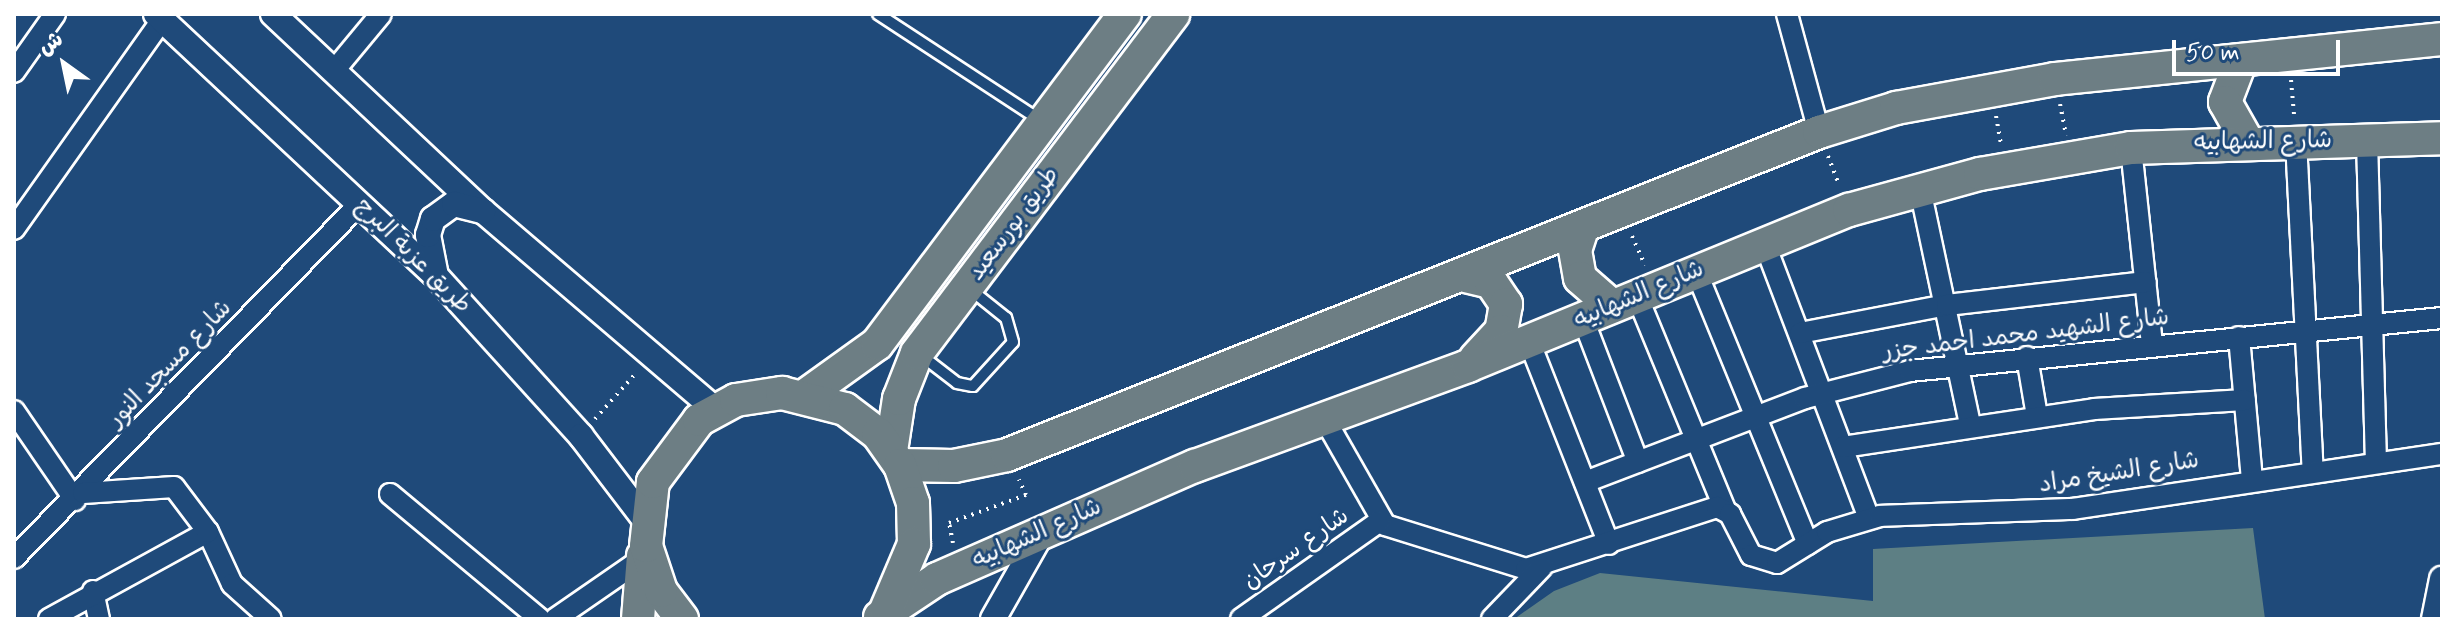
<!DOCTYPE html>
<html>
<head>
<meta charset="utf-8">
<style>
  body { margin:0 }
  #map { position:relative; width:2456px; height:633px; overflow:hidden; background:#1f4a7a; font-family:Mynerve,"Playpen Sans Arabic",sans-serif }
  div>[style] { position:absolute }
  .green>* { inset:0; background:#5d7f84 }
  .path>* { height:4px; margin-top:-2px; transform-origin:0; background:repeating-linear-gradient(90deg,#fff 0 2px,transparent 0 8px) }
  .roads { filter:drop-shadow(2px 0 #fff) drop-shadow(-2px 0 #fff) drop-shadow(0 2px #fff) drop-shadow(0 -2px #fff) }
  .service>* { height:10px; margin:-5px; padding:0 5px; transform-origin:5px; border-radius:5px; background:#1f4a7a }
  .minor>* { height:20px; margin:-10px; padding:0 10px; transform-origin:10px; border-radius:10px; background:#1f4a7a }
  .tertiary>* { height:24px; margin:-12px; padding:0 12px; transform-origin:12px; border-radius:12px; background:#1f4a7a }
  .trunk>* { height:32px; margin:-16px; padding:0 16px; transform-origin:16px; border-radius:16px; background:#6d7e84 }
  span { translate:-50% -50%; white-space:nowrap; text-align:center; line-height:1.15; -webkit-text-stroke:6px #1f4a7a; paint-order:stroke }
  .street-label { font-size:24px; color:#fff }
  .frame { position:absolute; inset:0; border:16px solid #fff; pointer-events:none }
  .north { position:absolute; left:24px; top:24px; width:80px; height:80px; -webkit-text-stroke:6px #1f4a7a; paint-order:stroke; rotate:327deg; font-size:22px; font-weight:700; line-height:32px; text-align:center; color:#fff }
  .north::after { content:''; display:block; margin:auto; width:28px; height:36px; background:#fff; clip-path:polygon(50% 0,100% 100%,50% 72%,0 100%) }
  .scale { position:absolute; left:2172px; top:40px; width:168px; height:36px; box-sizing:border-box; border:4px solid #fff; border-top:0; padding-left:10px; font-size:24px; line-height:28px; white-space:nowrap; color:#fff; -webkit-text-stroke:6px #1f4a7a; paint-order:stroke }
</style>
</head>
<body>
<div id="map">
  <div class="green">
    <i style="clip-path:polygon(2253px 528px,2265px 619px,1514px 619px,1554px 591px,1600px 573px,1873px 601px,1873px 549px)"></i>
  </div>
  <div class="path">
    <i style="left:2291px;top:80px;width:35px;rotate:85deg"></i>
    <i style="left:2060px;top:104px;width:32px;rotate:79deg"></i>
    <i style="left:1996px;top:116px;width:27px;rotate:80deg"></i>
    <i style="left:1828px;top:156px;width:31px;rotate:69deg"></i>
    <i style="left:1632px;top:236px;width:32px;rotate:66deg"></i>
    <i style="left:595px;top:419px;width:63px;rotate:-48.2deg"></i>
    <i style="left:953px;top:543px;width:20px;rotate:-101deg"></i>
    <i style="left:949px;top:523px;width:82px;rotate:-20deg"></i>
    <i style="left:1026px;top:495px;width:17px;rotate:-115deg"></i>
  </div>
  <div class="roads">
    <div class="service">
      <i style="left:878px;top:14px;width:194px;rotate:33.2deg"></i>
      <i style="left:922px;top:356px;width:44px;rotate:37.6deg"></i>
      <i style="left:957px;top:383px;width:16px;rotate:11deg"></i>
      <i style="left:973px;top:386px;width:59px;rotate:-47.7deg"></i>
      <i style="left:1013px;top:342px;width:25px;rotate:-106deg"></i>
      <i style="left:1006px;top:318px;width:45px;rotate:-141.3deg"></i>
    </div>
    <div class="minor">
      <i style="left:1787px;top:14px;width:122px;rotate:74.8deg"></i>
      <i style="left:14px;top:72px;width:71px;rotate:-54.7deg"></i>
      <i style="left:333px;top:72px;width:75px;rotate:-50.4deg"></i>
      <i style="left:2296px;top:141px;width:330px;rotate:87.1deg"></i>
      <i style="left:2367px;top:141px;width:321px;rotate:88.4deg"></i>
      <i style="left:2131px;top:148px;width:199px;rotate:83.9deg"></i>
      <i style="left:1920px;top:189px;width:241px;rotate:78deg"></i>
      <i style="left:14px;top:229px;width:256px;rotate:-54.7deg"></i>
      <i style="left:1764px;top:242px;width:295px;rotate:69.2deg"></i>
      <i style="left:1696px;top:271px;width:295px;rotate:67.7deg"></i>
      <i style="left:1637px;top:296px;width:230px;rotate:67.6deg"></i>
      <i style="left:1583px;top:319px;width:153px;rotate:69deg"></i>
      <i style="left:1800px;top:333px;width:150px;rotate:-10.8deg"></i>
      <i style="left:1947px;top:305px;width:200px;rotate:-6.6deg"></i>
      <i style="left:2239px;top:337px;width:143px;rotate:84.8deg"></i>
      <i style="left:1529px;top:341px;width:218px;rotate:68.5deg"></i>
      <i style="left:2027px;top:357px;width:60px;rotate:80.4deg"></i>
      <i style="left:14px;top:411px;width:108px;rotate:55.6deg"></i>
      <i style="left:1324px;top:418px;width:123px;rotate:60.3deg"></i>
      <i style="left:1385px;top:525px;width:148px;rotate:17.3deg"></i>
      <i style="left:1526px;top:569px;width:201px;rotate:-18deg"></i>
      <i style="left:1717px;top:507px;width:15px;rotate:28deg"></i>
      <i style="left:1730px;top:514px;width:46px;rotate:62.9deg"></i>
      <i style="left:1751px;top:555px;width:27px;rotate:17deg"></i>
      <i style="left:1777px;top:563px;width:59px;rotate:-31.8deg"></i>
      <i style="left:1827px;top:532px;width:55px;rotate:-16.8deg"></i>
      <i style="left:1880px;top:516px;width:193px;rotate:-2.1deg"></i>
      <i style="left:2073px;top:509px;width:373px;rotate:-8.5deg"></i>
      <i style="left:1843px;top:447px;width:254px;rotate:-8.6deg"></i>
      <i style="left:2094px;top:409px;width:151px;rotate:-3.4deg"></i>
      <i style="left:1585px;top:482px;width:235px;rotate:-20.9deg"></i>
      <i style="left:1805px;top:398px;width:108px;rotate:-14.4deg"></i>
      <i style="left:1910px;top:371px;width:535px;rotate:-5.69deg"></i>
      <i style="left:390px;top:494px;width:195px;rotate:39.8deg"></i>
      <i style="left:208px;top:532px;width:57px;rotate:65.2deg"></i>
      <i style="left:232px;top:584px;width:52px;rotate:41.9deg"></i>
      <i style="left:14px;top:558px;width:496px;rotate:-45.7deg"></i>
      <i style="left:93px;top:591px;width:29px;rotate:78deg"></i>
      <i style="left:49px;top:619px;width:181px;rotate:-28.7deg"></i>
      <i style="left:208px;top:532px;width:56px;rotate:-127.1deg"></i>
      <i style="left:174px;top:487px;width:91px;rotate:176.2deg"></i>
      <i style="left:555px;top:619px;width:106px;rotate:-34.6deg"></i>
      <i style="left:1241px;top:619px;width:170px;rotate:-35.2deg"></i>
      <i style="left:1492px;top:619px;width:72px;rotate:-46.1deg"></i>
    </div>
    <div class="tertiary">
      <i style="left:156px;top:14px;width:383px;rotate:43.1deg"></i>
      <i style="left:436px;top:276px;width:216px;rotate:47.8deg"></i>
      <i style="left:581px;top:436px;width:106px;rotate:52.7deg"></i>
      <i style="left:273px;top:14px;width:288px;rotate:43.2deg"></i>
      <i style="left:483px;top:211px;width:305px;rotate:40.5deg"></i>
      <i style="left:436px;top:276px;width:42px;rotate:-101deg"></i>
      <i style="left:428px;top:235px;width:17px;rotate:-73deg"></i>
      <i style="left:433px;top:219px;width:26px;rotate:-36deg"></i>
      <i style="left:454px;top:204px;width:30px;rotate:14deg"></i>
      <i style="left:993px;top:619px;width:101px;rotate:-60.4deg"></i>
      <i style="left:2434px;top:619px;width:41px;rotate:-78.7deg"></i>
    </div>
    <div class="trunk">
      <i style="left:2241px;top:60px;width:45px;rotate:110.9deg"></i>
      <i style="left:2225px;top:102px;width:45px;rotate:60.6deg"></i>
      <i style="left:1582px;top:229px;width:22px;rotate:108deg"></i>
      <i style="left:1575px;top:250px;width:28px;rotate:80deg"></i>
      <i style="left:1580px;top:278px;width:43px;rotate:41.2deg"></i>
      <i style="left:1465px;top:276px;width:27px;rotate:13deg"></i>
      <i style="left:1491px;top:282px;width:27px;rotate:56deg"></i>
      <i style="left:1506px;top:304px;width:27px;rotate:100deg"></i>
      <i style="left:1501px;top:331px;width:37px;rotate:133deg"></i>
      <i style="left:806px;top:395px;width:87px;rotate:-35.7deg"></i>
      <i style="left:877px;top:344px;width:413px;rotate:-53.1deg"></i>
      <i style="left:891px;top:451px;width:53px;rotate:-81.3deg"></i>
      <i style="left:899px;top:399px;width:49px;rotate:-68.6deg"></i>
      <i style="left:917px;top:353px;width:425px;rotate:-52.9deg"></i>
      <i style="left:900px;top:465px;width:54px;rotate:1.1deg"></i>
      <i style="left:954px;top:466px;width:54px;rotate:-11.7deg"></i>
      <i style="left:1007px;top:455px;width:874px;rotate:-21.69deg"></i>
      <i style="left:1819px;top:132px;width:81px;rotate:-17.3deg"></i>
      <i style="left:1896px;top:108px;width:162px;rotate:-10.3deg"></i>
      <i style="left:2055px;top:79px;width:389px;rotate:-5.9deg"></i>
      <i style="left:880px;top:617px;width:69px;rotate:-33.7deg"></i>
      <i style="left:937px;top:579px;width:282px;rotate:-23.7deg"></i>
      <i style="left:1195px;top:466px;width:291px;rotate:-20.1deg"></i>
      <i style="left:1468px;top:366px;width:412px;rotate:-22.3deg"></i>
      <i style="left:1849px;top:210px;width:136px;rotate:-15.4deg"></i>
      <i style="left:1980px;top:174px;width:153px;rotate:-9.8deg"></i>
      <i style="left:2131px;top:148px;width:311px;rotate:-1.8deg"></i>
      <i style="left:638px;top:619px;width:63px;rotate:-85.5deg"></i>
      <i style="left:682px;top:619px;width:35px;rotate:-127deg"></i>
      <i style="left:661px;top:591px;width:47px;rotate:-108.4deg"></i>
      <i style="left:646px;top:546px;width:64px;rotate:-83.8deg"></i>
      <i style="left:653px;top:482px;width:77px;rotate:-53.4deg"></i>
      <i style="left:699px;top:420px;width:42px;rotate:-28.4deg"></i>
      <i style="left:736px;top:400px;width:47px;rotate:-8.7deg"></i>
      <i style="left:782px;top:393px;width:65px;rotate:14.3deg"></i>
      <i style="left:845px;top:409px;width:41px;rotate:37.1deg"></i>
      <i style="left:878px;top:434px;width:38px;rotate:55deg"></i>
      <i style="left:900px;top:465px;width:40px;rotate:71.1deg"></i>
      <i style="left:913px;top:503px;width:41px;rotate:88.6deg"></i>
      <i style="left:914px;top:544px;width:72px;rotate:113deg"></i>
    </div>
  </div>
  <div class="street-label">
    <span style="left:2263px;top:142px;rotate:-1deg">شارع الشهابيه</span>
    <span style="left:1014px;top:224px;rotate:-53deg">طريق بورسعيد</span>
    <span style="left:413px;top:256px;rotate:45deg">طريق عزبة البرج</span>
    <span style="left:1639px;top:295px;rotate:-23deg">شارع الشهابيه</span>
    <span style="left:2026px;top:335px;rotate:-7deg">شارع الشهيد محمد احمد جزر</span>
    <span style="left:170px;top:364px;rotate:-46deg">شارع مسجد النور</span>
    <span style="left:2119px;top:473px;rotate:-9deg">شارع الشيخ مراد</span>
    <span style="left:1037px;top:534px;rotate:-24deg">شارع الشهابيه</span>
    <span style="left:1296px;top:549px;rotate:-35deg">شارع سرحان</span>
  </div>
  <div class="frame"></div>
  <div class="north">ش</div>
  <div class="scale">50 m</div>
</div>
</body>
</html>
